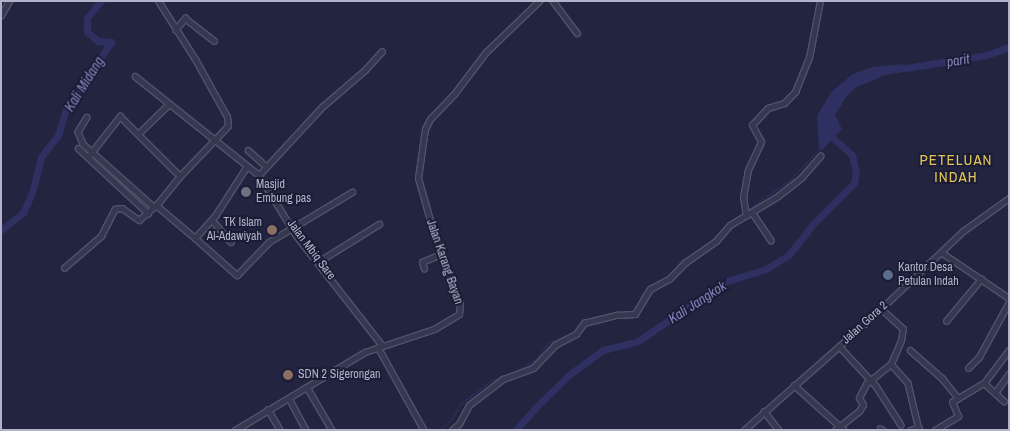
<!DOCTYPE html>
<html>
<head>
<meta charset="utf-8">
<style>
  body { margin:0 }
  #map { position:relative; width:1010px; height:431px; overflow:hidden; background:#222440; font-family:"Archivo Narrow",sans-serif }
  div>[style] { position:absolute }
  .water>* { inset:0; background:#2d3060 }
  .stream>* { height:1px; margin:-0.5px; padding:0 0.5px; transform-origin:0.5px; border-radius:0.5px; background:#2d3060 }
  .river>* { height:7px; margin:-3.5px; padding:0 3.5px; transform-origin:3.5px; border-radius:3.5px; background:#2d3060 }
  .roads { filter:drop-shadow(1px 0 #51526b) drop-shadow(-1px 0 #51526b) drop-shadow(0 1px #51526b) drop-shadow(0 -1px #51526b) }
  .minor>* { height:4.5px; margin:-2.25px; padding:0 2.25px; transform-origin:2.25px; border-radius:2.25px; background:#363750 }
  .tertiary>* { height:5px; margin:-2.5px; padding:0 2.5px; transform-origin:2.5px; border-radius:2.5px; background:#363750 }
  .dots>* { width:14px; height:14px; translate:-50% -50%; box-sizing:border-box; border:2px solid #1b1c35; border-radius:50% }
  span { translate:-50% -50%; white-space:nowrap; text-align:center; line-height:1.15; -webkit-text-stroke:4px #1b1c35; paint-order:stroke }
  .poi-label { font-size:12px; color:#b2b3cb }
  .left { translate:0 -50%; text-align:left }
  .right { translate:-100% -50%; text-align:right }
  .street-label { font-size:12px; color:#b2b3cb }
  .water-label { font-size:14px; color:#7f83b9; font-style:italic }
  .quarter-label { font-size:15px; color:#dfc359; letter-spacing:1px }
  .frame { position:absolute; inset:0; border:2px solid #b2b3cb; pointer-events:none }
</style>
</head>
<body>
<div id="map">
  <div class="water">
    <i style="clip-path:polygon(904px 64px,904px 72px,885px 75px,855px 88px,846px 97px,835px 115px,842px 129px,822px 150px,819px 148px,817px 116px,831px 92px,853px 74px,872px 67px)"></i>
  </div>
  <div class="stream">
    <i style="left:747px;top:210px;width:54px;rotate:-35.2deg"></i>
    <i style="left:791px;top:179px;width:42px;rotate:-46.9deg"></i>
    <i style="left:673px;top:272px;width:13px;rotate:-58deg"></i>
    <i style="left:680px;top:261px;width:35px;rotate:-33deg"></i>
    <i style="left:709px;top:242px;width:25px;rotate:-43deg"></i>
    <i style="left:727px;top:225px;width:21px;rotate:-37deg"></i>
    <i style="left:637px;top:306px;width:14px;rotate:-69deg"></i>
    <i style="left:642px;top:293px;width:15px;rotate:-42deg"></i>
    <i style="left:653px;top:283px;width:15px;rotate:-20deg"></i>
    <i style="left:440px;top:430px;width:18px;rotate:-45deg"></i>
    <i style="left:453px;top:417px;width:15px;rotate:-62deg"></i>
    <i style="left:460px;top:404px;width:40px;rotate:-37deg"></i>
    <i style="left:492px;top:380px;width:28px;rotate:-21deg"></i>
    <i style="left:518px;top:370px;width:21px;rotate:-31deg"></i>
    <i style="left:536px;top:359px;width:20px;rotate:-53deg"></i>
    <i style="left:548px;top:343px;width:28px;rotate:-23deg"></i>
    <i style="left:574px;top:332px;width:11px;rotate:-56deg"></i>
    <i style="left:580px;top:323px;width:17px;rotate:-25deg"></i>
    <i style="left:595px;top:316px;width:41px;rotate:-8.3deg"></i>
  </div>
  <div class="river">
    <i style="left:906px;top:68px;width:82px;rotate:-9.1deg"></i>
    <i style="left:987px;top:55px;width:23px;rotate:-20deg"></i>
    <i style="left:1px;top:230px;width:28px;rotate:-38deg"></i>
    <i style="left:23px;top:213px;width:22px;rotate:-66deg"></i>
    <i style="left:32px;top:193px;width:37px;rotate:-76deg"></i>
    <i style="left:41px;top:157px;width:28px;rotate:-52deg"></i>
    <i style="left:58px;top:135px;width:27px;rotate:-73deg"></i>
    <i style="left:66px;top:109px;width:81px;rotate:-56.1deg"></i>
    <i style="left:111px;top:42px;width:13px;rotate:-176deg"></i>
    <i style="left:98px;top:41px;width:14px;rotate:-141deg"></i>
    <i style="left:87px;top:32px;width:14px;rotate:-90deg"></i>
    <i style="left:87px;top:18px;width:22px;rotate:-51deg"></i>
    <i style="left:516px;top:430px;width:29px;rotate:-49deg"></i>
    <i style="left:535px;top:408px;width:49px;rotate:-44.2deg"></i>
    <i style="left:570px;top:374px;width:41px;rotate:-36deg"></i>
    <i style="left:603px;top:350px;width:36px;rotate:-14deg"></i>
    <i style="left:638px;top:341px;width:107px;rotate:-34deg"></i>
    <i style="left:727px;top:281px;width:39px;rotate:-17deg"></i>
    <i style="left:764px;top:270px;width:29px;rotate:-31deg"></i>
    <i style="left:789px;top:255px;width:39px;rotate:-52deg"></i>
    <i style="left:813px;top:224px;width:58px;rotate:-45deg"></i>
    <i style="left:854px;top:183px;width:11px;rotate:-80deg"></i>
    <i style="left:856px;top:172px;width:17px;rotate:-103deg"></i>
    <i style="left:852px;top:155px;width:25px;rotate:-138deg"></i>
  </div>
  <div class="roads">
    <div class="minor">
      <i style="left:553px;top:1px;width:40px;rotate:53deg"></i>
      <i style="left:175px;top:30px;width:16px;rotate:-50deg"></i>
      <i style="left:185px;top:18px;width:37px;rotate:38deg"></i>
      <i style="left:135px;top:76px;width:159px;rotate:38.6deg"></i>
      <i style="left:259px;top:175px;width:70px;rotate:58.3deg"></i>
      <i style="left:296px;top:235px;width:140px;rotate:52deg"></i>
      <i style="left:87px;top:117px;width:17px;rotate:121deg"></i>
      <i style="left:78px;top:132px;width:13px;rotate:67deg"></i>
      <i style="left:83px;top:144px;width:95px;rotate:41.6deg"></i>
      <i style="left:138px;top:134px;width:43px;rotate:-44.1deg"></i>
      <i style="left:78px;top:148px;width:96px;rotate:42.9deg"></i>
      <i style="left:248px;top:150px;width:24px;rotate:42deg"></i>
      <i style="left:88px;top:157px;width:52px;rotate:-52deg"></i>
      <i style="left:120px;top:116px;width:85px;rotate:45deg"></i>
      <i style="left:180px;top:176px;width:69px;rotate:-46.2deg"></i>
      <i style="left:228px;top:126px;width:9px;rotate:-96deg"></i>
      <i style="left:227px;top:117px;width:64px;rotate:-119deg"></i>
      <i style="left:196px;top:61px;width:71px;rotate:-122.3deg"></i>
      <i style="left:259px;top:175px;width:93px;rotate:-47.2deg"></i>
      <i style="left:322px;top:107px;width:57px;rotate:-40.7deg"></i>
      <i style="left:365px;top:70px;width:25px;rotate:-48deg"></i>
      <i style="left:156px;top:205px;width:51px;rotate:40.2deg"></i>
      <i style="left:195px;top:238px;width:30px;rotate:-48deg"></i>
      <i style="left:215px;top:216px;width:59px;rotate:-57.4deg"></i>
      <i style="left:752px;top:212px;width:34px;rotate:56deg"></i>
      <i style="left:746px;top:216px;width:18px;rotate:-99deg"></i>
      <i style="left:743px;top:198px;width:28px;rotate:-80deg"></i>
      <i style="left:748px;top:170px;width:31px;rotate:-65deg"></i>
      <i style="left:761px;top:142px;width:19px;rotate:-118deg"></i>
      <i style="left:752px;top:125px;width:23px;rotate:-47deg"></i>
      <i style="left:768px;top:108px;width:17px;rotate:-17deg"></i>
      <i style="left:784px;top:103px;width:16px;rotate:-45deg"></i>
      <i style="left:795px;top:92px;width:37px;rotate:-68deg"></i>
      <i style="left:809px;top:58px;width:58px;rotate:-79.1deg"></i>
      <i style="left:212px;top:220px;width:29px;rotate:49deg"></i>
      <i style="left:195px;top:238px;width:56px;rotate:41.4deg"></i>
      <i style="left:237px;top:275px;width:46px;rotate:-45.9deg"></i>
      <i style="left:269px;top:242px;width:97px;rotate:-31.1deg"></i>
      <i style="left:941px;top:252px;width:82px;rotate:34.1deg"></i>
      <i style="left:318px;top:262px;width:72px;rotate:-31.9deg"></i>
      <i style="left:64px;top:268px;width:49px;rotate:-40.9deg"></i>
      <i style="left:101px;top:236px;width:30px;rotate:-63deg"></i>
      <i style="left:115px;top:209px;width:7px;rotate:-8deg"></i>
      <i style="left:122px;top:208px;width:21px;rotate:35deg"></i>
      <i style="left:139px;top:220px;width:27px;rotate:-42deg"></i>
      <i style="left:159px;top:202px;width:33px;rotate:-51deg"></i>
      <i style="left:424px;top:269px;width:7px;rotate:-106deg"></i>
      <i style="left:422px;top:262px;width:21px;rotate:-23deg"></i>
      <i style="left:946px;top:321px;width:55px;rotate:-50.2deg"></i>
      <i style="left:839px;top:346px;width:54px;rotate:47.2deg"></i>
      <i style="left:876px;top:386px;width:46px;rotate:57.3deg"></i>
      <i style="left:378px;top:347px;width:95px;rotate:61deg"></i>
      <i style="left:910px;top:350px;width:43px;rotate:41.2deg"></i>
      <i style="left:942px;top:378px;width:26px;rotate:51deg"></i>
      <i style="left:891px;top:364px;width:25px;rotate:48deg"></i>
      <i style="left:908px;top:383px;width:48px;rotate:76.8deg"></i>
      <i style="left:968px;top:368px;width:16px;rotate:-45deg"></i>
      <i style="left:979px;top:357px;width:63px;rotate:-61.4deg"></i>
      <i style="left:984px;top:383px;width:41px;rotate:-52.9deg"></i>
      <i style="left:794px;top:385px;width:67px;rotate:42deg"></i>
      <i style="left:307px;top:387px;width:50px;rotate:59.8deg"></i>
      <i style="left:995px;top:393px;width:24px;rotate:-54deg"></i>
      <i style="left:289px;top:398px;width:36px;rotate:62deg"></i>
      <i style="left:268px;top:409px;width:24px;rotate:60deg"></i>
      <i style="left:764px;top:411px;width:24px;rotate:52deg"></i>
      <i style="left:880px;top:428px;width:4px;rotate:34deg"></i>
      <i style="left:452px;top:430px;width:9px;rotate:-41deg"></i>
      <i style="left:459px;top:424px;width:21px;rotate:-62deg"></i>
      <i style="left:469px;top:405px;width:43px;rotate:-37.4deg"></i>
      <i style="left:503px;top:379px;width:32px;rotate:-20deg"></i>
      <i style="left:533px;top:368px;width:32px;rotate:-46deg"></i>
      <i style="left:555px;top:345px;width:24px;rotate:-28deg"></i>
      <i style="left:576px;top:334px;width:14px;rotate:-54deg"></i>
      <i style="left:584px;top:323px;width:34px;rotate:-14deg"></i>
      <i style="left:617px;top:315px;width:18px;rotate:-3deg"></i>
      <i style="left:635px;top:314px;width:29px;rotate:-59deg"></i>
      <i style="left:650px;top:289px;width:21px;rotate:-28deg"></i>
      <i style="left:669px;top:279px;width:24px;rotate:-45deg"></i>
      <i style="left:686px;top:262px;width:37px;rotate:-35deg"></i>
      <i style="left:716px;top:241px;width:21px;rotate:-49deg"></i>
      <i style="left:730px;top:225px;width:56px;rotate:-31.1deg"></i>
      <i style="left:778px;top:196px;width:31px;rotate:-38deg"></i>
      <i style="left:802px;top:177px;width:28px;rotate:-49deg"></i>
      <i style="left:835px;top:430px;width:31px;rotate:-38deg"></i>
      <i style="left:859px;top:411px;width:7px;rotate:-56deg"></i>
      <i style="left:863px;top:405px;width:8px;rotate:-120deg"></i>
      <i style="left:859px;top:398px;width:16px;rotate:-63deg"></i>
      <i style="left:866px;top:384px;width:32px;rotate:-39deg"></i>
      <i style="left:891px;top:364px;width:26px;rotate:-67deg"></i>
      <i style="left:901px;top:340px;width:11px;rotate:-80deg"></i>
      <i style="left:903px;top:329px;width:30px;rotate:-138deg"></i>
      <i style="left:910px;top:430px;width:9px;rotate:-13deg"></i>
      <i style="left:935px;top:430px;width:27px;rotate:-31deg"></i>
      <i style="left:958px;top:416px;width:15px;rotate:-113deg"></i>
      <i style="left:952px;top:402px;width:37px;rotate:-31deg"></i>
      <i style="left:984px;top:383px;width:27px;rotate:42deg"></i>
    </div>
    <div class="tertiary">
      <i style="left:1px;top:15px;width:16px;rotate:-60deg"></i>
      <i style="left:235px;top:430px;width:152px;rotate:-31deg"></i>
      <i style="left:365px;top:352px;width:73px;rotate:-18.4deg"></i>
      <i style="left:434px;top:329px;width:29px;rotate:-31deg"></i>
      <i style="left:459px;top:314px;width:10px;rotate:-84deg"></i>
      <i style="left:460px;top:304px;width:75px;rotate:-110.4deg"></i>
      <i style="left:434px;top:234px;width:58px;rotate:-105.9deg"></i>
      <i style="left:418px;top:178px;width:49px;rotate:-81.9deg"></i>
      <i style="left:425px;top:129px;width:11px;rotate:-63deg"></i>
      <i style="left:430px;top:119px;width:35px;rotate:-46deg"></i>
      <i style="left:454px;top:94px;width:53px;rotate:-52.7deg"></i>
      <i style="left:486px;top:52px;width:74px;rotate:-43.9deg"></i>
      <i style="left:744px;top:430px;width:169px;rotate:-41.4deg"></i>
      <i style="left:871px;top:318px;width:127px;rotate:-43.4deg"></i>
      <i style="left:963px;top:231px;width:57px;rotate:-35.7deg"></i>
    </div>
  </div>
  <div class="dots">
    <i style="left:246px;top:192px;background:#6b7280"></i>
    <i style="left:272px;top:230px;background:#8d6e63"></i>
    <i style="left:888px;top:275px;background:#5c6f8a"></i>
    <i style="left:288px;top:375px;background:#8d6e63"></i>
  </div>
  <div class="poi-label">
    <span class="left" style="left:256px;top:192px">Masjid<br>Embung pas</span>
    <span class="right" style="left:262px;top:230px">TK Islam<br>Al-Adawiyah</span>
    <span class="left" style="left:898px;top:275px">Kantor Desa<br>Petulan Indah</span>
    <span class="left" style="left:298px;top:375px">SDN 2 Sigerongan</span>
  </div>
  <div class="street-label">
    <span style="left:311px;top:250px;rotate:53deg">Jalan Mbiq Sare</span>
    <span style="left:444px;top:262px;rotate:71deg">Jalan Karang Bayan</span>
    <span style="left:865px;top:323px;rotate:-42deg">Jalan Gora 2</span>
  </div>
  <div class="water-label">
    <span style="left:958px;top:60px;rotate:-9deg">parit</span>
    <span style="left:84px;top:84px;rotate:-58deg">Kali Midang</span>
    <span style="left:697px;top:302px;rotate:-33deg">Kali Jangkok</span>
  </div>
  <div class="quarter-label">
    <span style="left:956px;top:168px">PETELUAN<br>INDAH</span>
  </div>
  <div class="frame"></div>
</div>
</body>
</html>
